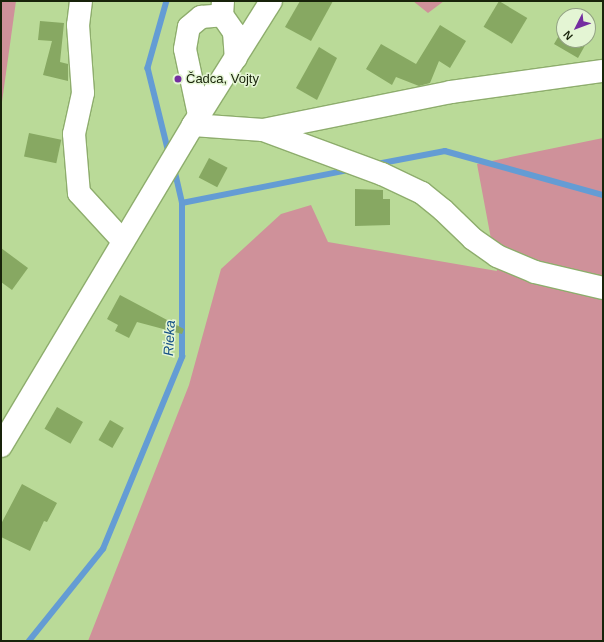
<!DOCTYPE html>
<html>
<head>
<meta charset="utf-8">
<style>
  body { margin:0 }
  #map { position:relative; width:604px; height:642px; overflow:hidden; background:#bada98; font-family:Helvetica,sans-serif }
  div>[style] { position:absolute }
  .green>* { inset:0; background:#cf919a }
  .stream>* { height:5.5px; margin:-2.75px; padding:0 2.75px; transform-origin:2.75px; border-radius:2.75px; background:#649cd4 }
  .building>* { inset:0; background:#87a862; transform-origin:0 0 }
  .roads { filter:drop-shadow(1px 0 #8ead6d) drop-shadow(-1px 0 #8ead6d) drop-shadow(0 1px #8ead6d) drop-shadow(0 -1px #8ead6d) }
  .minor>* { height:22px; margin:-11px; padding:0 11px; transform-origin:11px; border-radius:11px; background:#fff }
  .dots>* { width:11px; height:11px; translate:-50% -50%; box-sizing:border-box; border:2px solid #e4f5d4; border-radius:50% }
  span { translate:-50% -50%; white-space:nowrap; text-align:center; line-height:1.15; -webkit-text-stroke:3px #e4f5d4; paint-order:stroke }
  .poi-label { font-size:13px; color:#18230a }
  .left { translate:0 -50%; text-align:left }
  .water-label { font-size:14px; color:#135085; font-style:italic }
  .frame { position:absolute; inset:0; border:2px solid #18230a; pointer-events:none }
  .north { position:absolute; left:556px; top:8px; width:40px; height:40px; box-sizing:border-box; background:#e4f5d4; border:1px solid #92a183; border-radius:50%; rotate:228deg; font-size:11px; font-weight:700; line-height:16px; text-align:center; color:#18230a }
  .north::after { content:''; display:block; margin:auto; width:14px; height:18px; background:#742da0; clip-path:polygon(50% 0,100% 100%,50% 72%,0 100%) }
</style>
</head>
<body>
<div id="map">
  <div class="green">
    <i style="clip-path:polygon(1px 1px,16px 1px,1px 109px)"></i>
    <i style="clip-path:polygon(413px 1px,444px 1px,428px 13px)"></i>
    <i style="clip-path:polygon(603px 138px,603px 641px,88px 641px,189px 385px,221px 269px,281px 214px,311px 205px,328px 242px,497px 271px,477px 164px)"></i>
  </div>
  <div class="stream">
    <i style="left:167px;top:1px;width:70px;rotate:105.8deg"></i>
    <i style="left:148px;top:68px;width:88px;rotate:76.1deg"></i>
    <i style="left:377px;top:164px;width:69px;rotate:-10.8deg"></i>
    <i style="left:445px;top:151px;width:164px;rotate:15.6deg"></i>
    <i style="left:182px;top:203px;width:170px;rotate:-11.2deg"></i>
    <i style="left:29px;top:641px;width:118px;rotate:-51.2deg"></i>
    <i style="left:103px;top:549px;width:208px;rotate:-67.6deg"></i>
    <i style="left:182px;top:357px;width:154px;rotate:-90deg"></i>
    <i style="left:182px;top:203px;width:35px;rotate:-103deg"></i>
  </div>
  <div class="building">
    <i style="clip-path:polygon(300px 1px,333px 1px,311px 41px,285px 27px)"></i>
    <i style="left:499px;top:1px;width:33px;height:30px;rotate:31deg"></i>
    <i style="clip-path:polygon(40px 21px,64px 23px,60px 62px,68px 64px,68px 81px,43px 75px,52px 41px,38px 40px)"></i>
    <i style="clip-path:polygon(440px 25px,466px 41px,450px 68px,439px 61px,430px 83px,419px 86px,396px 77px,392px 85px,366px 69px,381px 44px,416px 64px)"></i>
    <i style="clip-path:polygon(564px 27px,564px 40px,588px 40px,588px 30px,592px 33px,578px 58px,554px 44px)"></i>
    <i style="clip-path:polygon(319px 47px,337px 58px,317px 100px,296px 88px)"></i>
    <i style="left:29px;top:133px;width:33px;height:24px;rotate:12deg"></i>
    <i style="left:209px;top:158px;width:21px;height:22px;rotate:28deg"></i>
    <i style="clip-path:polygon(355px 189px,383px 190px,383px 199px,390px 199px,390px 225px,355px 226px)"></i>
    <i style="clip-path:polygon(1px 248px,28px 268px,12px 290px,1px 282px)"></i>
    <i style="clip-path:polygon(120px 295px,184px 329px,182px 334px,137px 322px,129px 338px,115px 331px,118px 325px,107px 319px)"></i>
    <i style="left:57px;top:407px;width:30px;height:25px;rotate:30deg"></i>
    <i style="left:110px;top:420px;width:16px;height:23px;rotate:30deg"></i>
    <i style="clip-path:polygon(22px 484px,57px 503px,47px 522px,44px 521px,30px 551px,1px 537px,1px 524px)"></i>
  </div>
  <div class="roads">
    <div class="minor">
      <i style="left:81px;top:1px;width:24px;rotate:97deg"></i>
      <i style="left:78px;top:25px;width:68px;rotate:85.8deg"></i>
      <i style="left:83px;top:93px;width:42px;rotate:102.4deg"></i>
      <i style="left:74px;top:134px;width:59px;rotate:85.2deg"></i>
      <i style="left:79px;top:193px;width:65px;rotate:47.5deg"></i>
      <i style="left:223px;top:1px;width:14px;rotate:94deg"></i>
      <i style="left:222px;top:15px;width:21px;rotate:55deg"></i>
      <i style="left:234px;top:32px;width:26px;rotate:86deg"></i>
      <i style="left:199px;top:115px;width:67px;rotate:-102deg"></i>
      <i style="left:185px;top:49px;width:22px;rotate:-80deg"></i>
      <i style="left:189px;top:27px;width:16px;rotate:-40deg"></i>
      <i style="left:201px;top:17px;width:21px;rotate:-5deg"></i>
      <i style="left:193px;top:125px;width:70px;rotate:4.1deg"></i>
      <i style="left:263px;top:130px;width:127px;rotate:20.3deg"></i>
      <i style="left:382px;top:174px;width:44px;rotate:25.4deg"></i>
      <i style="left:422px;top:193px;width:27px;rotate:39deg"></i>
      <i style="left:443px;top:210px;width:42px;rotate:44deg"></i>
      <i style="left:473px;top:239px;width:29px;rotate:35deg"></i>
      <i style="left:497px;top:256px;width:41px;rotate:22.8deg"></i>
      <i style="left:535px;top:272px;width:70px;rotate:13.2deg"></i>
      <i style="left:263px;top:130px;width:192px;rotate:-11.4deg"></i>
      <i style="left:451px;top:92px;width:153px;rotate:-7.9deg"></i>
      <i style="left:1px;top:446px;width:374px;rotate:-59.1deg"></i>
      <i style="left:193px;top:125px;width:146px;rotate:-57.8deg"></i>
    </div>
  </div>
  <div class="dots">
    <i style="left:178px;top:79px;background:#742da0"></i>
  </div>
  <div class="poi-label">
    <span class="left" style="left:186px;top:79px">Čadca, Vojty</span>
  </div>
  <div class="water-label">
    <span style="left:169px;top:338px;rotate:-87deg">Rieka</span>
  </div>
  <div class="frame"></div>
  <div class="north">N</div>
</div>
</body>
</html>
